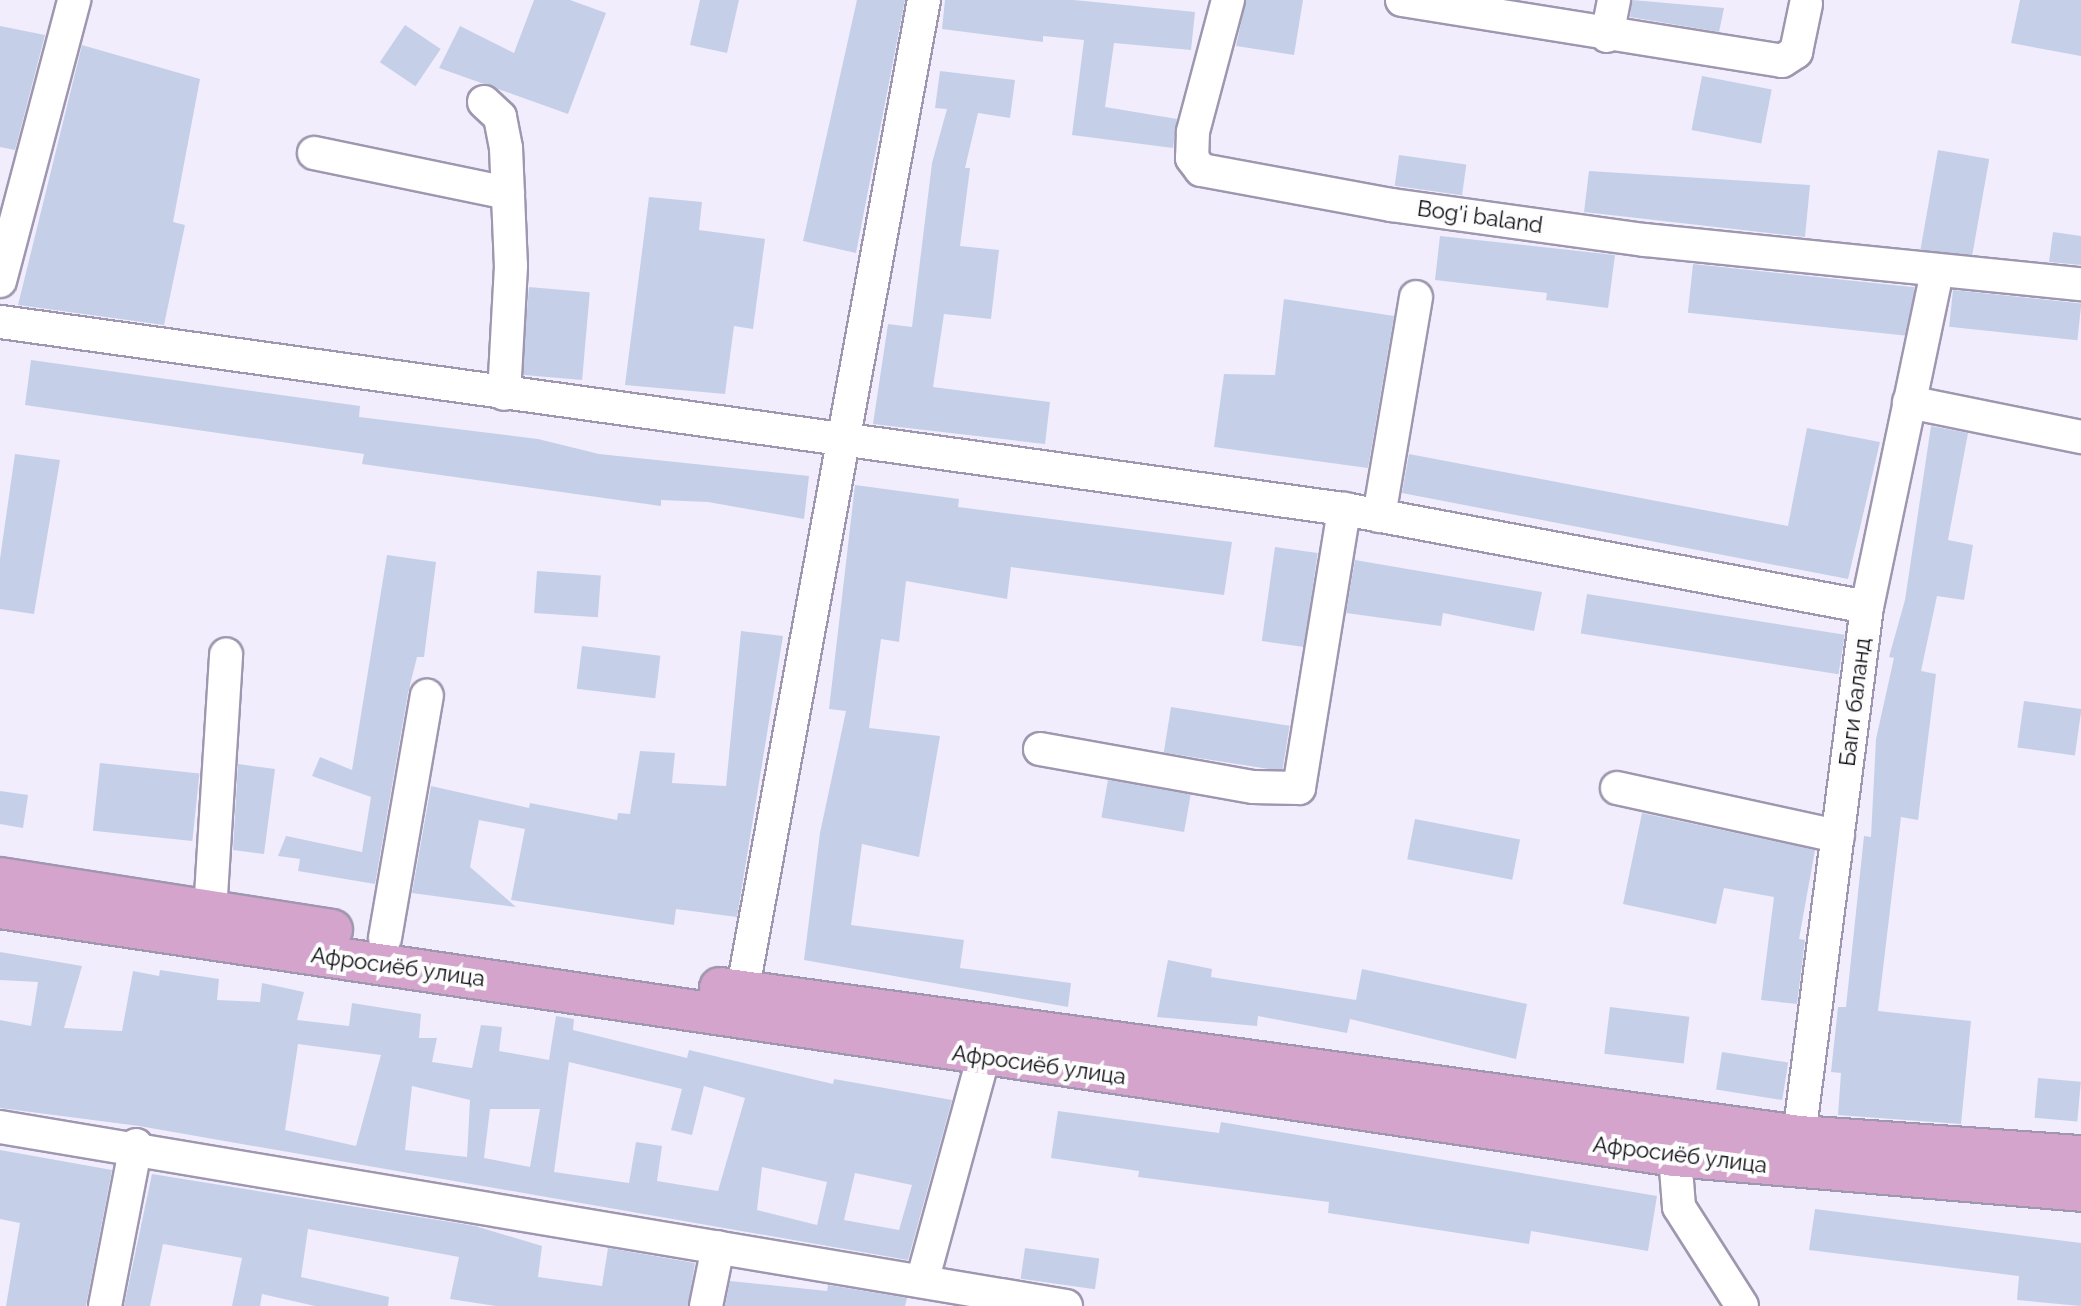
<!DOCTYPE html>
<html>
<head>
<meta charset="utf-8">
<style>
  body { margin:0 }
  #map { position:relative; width:2081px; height:1306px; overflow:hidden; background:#f1edfd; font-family:Raleway,sans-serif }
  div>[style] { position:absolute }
  .building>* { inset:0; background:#c5d0e8; transform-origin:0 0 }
  .roads { filter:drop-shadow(2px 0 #9e97af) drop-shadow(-2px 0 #9e97af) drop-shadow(0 2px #9e97af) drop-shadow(0 -2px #9e97af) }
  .minor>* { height:32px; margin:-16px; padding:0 16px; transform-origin:16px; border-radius:16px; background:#fff }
  .major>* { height:40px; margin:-20px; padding:0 20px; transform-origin:20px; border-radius:20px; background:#d4a4cc }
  span { translate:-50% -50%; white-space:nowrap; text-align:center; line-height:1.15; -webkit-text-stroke:8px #fdfdfd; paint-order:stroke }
  .street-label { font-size:22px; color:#0d0a12 }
</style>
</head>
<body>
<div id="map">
  <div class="building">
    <i style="clip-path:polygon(534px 0,570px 0,606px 13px,568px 114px,439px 68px,460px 26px,514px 53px)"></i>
    <i style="clip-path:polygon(700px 0,739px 0,727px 53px,690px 45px)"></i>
    <i style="clip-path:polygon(857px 0,905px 0,856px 253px,803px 241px)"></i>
    <i style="clip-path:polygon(945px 0,1074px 0,1195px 12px,1191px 50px,1114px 43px,1105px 107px,1177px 119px,1173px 148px,1072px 135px,1084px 40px,1043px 36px,1043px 42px,942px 29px)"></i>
    <i style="clip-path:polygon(1246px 0,1303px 0,1294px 55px,1236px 46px)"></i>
    <i style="clip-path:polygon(1632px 0,1724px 8px,1719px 32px,1630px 17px)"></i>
    <i style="clip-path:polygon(2020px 0,2081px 0,2081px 56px,2011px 43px)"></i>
    <i style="left:405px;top:25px;width:43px;height:45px;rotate:34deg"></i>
    <i style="clip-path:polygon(0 26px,45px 35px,15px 150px,0 147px)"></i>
    <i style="clip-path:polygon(82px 45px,200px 79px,173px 222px,185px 225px,164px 325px,18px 305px)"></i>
    <i style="clip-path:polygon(940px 71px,1015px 80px,1010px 118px,978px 113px,965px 168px,970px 168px,960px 246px,999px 250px,991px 319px,944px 314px,933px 387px,1050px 402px,1045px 444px,873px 424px,888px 324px,912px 327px,932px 163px,947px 109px,935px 108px)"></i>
    <i style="left:1702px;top:76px;width:71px;height:55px;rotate:11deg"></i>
    <i style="left:1938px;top:150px;width:52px;height:101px;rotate:10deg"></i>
    <i style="left:1399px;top:155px;width:68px;height:31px;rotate:8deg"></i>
    <i style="clip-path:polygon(1589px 171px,1810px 185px,1805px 237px,1584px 212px)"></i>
    <i style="clip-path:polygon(649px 197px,702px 202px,699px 230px,765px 239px,753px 329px,734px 326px,725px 394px,625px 385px)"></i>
    <i style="clip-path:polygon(2053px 232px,2081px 236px,2081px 265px,2049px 262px)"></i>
    <i style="clip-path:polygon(1440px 236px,1615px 255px,1608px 308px,1546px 300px,1547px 293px,1435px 280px)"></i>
    <i style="left:1693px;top:264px;width:223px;height:49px;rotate:6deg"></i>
    <i style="left:529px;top:287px;width:61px;height:88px;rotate:5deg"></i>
    <i style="left:1953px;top:290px;width:129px;height:37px;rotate:6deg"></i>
    <i style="clip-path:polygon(1284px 299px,1394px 316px,1368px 468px,1214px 447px,1224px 374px,1275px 375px)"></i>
    <i style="clip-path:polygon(31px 360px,360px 406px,359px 417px,538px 439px,599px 454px,809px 476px,804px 519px,708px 502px,661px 500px,661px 506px,362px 464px,364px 454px,25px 405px)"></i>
    <i style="clip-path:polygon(1931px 426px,1968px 433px,1948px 540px,1973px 545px,1964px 600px,1937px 596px,1921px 671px,1936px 674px,1918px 820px,1901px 817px,1878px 1011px,1971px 1021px,1961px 1124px,1838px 1115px,1841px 1073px,1831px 1072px,1838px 1007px,1846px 1007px,1864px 836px,1871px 837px,1876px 739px,1894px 658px,1889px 657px,1905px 600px)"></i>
    <i style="clip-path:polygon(1807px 428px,1880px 442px,1848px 579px,1402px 493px,1409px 454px,1788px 526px)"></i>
    <i style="clip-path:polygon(15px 454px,60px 460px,34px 614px,0 609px,0 559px)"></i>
    <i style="clip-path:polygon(855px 485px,959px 499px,958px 507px,1232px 542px,1224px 595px,1011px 567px,1007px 599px,906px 581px,899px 642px,881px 639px,869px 728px,940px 736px,919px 857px,862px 844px,851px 925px,964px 940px,960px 968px,1071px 983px,1068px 1007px,804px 960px,820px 833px,846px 711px,829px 709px)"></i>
    <i style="left:1275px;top:547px;width:43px;height:95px;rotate:8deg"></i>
    <i style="clip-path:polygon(387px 555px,436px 562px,424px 657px,417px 657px,408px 693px,375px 884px,298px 871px,300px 859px,278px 856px,286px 836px,362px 852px,371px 797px,312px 776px,320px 757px,352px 770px)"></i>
    <i style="clip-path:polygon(1355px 560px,1542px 592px,1534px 631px,1443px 613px,1441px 626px,1346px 613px)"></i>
    <i style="left:537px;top:571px;width:64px;height:42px;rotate:4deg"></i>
    <i style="left:1587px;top:594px;width:261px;height:40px;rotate:9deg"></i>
    <i style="clip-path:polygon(741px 631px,783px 636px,737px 917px,676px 909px,674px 925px,511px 900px,525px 829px,479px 820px,470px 867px,516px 907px,412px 893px,431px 786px,529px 808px,530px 803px,617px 820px,618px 813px,630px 814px,640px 751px,675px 753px,672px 783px,726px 786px)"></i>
    <i style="left:582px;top:646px;width:79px;height:43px;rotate:7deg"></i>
    <i style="left:2024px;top:701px;width:58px;height:47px;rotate:8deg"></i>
    <i style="left:1171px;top:707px;width:120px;height:46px;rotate:9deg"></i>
    <i style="left:100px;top:763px;width:100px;height:68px;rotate:6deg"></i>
    <i style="clip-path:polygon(238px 764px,275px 769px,264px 854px,233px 850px)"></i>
    <i style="left:1108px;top:780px;width:84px;height:38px;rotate:10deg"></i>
    <i style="clip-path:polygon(0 791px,28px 795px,23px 828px,0 824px)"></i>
    <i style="clip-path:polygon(1642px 813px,1815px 850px,1799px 939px,1805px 940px,1797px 1004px,1761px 1000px,1774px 897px,1724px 888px,1716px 924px,1623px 904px)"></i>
    <i style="left:1415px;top:819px;width:107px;height:41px;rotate:11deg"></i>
    <i style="clip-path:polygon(evenodd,0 952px,82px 966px,64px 1028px,122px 1031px,133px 971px,159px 976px,160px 970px,219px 979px,217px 1000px,260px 1002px,262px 983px,304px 992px,297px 1020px,349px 1026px,352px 1003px,421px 1014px,419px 1038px,437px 1038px,432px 1062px,472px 1068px,481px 1025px,502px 1027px,499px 1051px,549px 1060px,556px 1016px,574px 1019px,573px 1030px,687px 1058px,689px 1050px,833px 1084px,834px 1079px,952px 1100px,908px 1260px,139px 1126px,0 1108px,0 1020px,31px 1026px,38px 982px,0 980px,0 952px,298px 1044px,381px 1055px,356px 1146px,285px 1130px,298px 1044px,0 952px,569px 1062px,682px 1089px,671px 1130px,692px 1135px,704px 1086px,745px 1098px,718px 1191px,657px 1181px,662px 1146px,636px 1142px,629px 1183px,554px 1172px,569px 1062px,0 952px,412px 1086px,470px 1100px,467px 1157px,405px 1150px,412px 1086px,0 952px,490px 1109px,540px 1109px,530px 1167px,484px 1158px,490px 1109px,0 952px,762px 1167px,827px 1182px,817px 1225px,757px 1210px,762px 1167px,0 952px,855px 1173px,912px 1185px,899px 1230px,844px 1220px,855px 1173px)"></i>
    <i style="clip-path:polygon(1168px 960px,1212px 969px,1211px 977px,1356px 1000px,1362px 969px,1527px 1004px,1516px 1059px,1350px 1019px,1347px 1033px,1258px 1016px,1257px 1026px,1157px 1017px)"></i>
    <i style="left:1610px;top:1007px;width:80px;height:47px;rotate:7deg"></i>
    <i style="left:1722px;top:1052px;width:67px;height:38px;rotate:9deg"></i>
    <i style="left:2038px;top:1078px;width:43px;height:40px;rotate:5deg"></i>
    <i style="clip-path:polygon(1058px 1111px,1219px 1133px,1221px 1122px,1657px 1196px,1648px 1251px,1531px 1231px,1529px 1244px,1328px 1213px,1329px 1202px,1138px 1177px,1139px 1171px,1051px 1158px)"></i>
    <i style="clip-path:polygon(0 1150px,112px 1170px,86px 1306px,6px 1306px,20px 1223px,0 1219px)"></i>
    <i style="clip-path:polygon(152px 1174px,475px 1226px,542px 1246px,538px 1277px,602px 1286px,608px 1248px,695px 1263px,688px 1306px,496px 1306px,450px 1299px,459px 1257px,308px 1229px,301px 1277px,389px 1297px,388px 1306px,315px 1306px,262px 1294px,260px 1306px,232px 1306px,242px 1258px,163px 1244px,150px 1306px,124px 1306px)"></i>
    <i style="clip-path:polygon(1815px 1209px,2081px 1243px,2081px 1306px,2017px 1300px,2019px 1276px,1809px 1250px)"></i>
    <i style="left:1025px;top:1248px;width:75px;height:31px;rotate:8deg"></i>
    <i style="clip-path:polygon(730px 1281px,827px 1291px,828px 1285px,907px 1298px,905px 1306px,725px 1306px)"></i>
  </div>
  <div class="roads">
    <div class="minor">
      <i style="left:1228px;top:0;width:137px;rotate:104.9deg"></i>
      <i style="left:1193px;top:132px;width:26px;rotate:92deg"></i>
      <i style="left:1192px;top:158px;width:15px;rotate:53deg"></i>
      <i style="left:1201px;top:170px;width:194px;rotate:10.4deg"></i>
      <i style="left:1392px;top:205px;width:255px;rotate:7.9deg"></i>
      <i style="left:1645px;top:240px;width:438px;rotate:5.8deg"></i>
      <i style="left:1402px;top:0;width:385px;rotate:9.1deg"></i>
      <i style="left:1782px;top:61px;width:17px;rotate:-33deg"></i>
      <i style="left:1796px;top:52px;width:49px;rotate:-78.2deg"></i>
      <i style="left:1607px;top:36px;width:37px;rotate:-79deg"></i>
      <i style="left:484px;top:102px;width:22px;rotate:43deg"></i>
      <i style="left:500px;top:117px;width:32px;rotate:79deg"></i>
      <i style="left:506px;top:148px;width:118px;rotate:87.6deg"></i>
      <i style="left:511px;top:266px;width:128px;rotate:93.1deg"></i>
      <i style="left:314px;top:153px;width:198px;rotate:11.7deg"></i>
      <i style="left:0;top:281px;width:291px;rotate:-75.2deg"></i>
      <i style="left:1px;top:322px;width:1356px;rotate:7.93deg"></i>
      <i style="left:1344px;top:509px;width:532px;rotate:10.61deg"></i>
      <i style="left:1909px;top:402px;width:176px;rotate:11.5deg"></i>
      <i style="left:1379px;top:516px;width:222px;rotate:-80.4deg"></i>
      <i style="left:1040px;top:749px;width:216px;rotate:10.1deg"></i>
      <i style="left:1253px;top:787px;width:46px;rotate:1.2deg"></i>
      <i style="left:1299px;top:788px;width:283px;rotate:-80.8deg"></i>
      <i style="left:1617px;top:788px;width:226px;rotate:12.3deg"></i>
      <i style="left:210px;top:911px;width:257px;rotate:-86.4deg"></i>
      <i style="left:385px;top:938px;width:246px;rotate:-80.2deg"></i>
      <i style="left:738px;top:1015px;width:1032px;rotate:-79.62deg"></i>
      <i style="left:0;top:1127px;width:1081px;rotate:9.53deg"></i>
      <i style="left:1799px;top:1136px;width:533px;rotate:-82.68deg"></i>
      <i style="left:1867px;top:607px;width:341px;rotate:-78.2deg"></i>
      <i style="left:1675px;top:1156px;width:51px;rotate:85.5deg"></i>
      <i style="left:1679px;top:1207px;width:117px;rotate:57.5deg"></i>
      <i style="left:923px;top:1278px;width:228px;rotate:-74.7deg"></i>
      <i style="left:105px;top:1306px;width:164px;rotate:-79.1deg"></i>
      <i style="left:706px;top:1306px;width:60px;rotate:-78.5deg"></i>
    </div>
    <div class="major">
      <i style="left:0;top:878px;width:336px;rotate:8.9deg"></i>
      <i style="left:0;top:908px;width:1693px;rotate:8.42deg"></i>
      <i style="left:1675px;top:1156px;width:408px;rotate:4.9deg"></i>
      <i style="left:720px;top:988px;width:1089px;rotate:7.81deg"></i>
      <i style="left:1799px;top:1136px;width:283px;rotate:4.1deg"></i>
    </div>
  </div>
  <div class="street-label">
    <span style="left:1480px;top:217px;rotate:8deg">Bog'i baland</span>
    <span style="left:1855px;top:702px;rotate:-83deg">Баги баланд</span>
    <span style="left:398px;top:967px;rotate:8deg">Афросиёб улица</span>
    <span style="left:1039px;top:1065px;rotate:8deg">Афросиёб улица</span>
    <span style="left:1680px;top:1155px;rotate:7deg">Афросиёб улица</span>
  </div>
</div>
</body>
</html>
